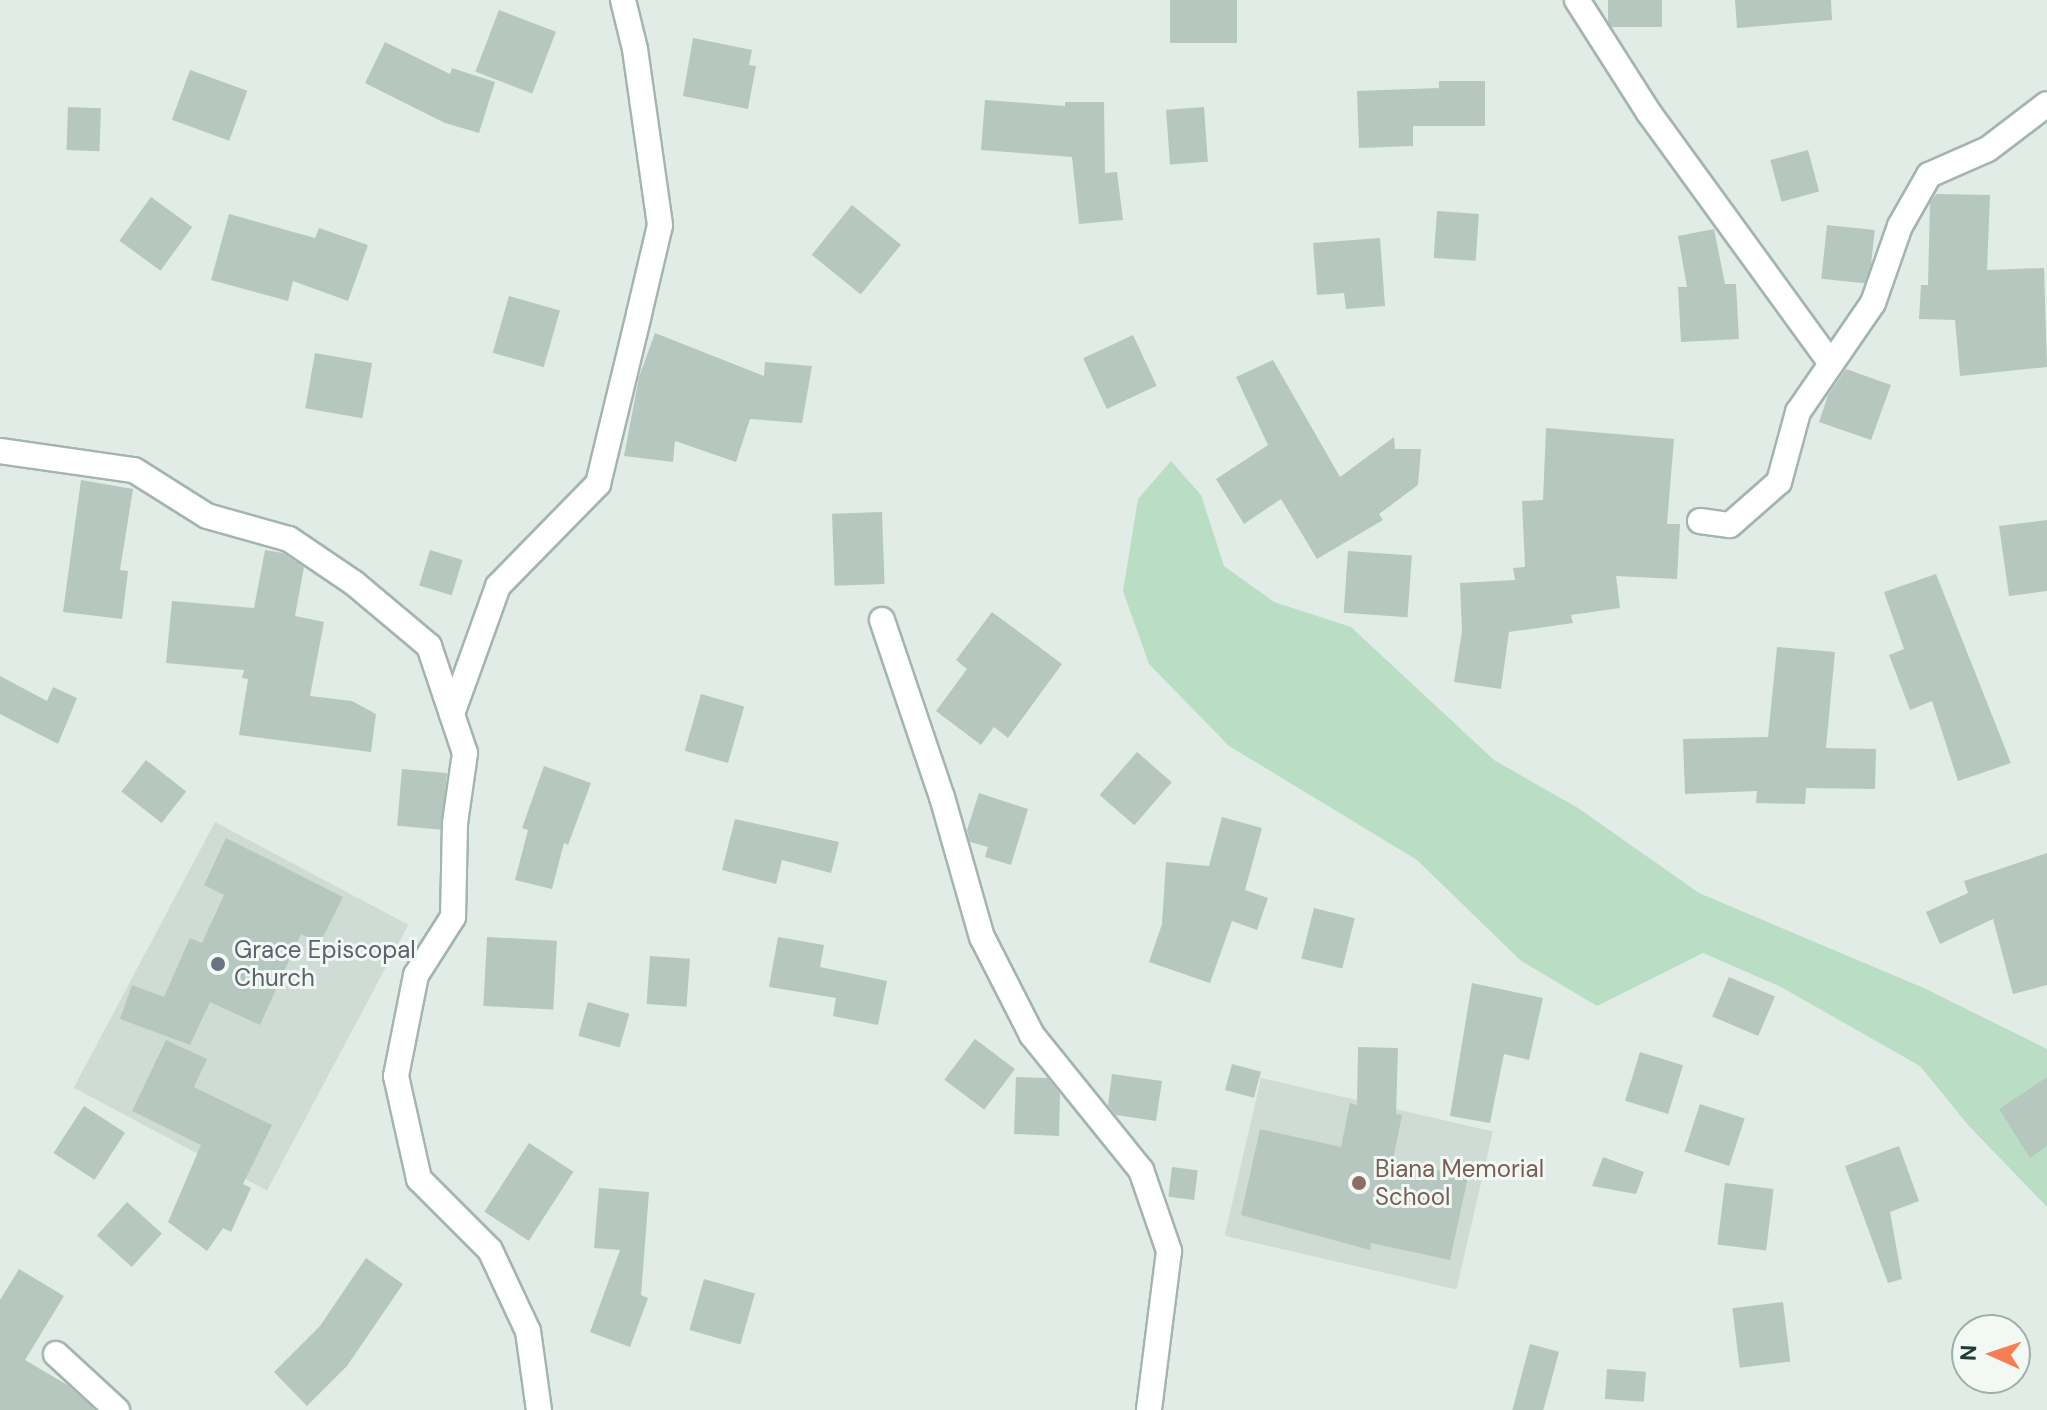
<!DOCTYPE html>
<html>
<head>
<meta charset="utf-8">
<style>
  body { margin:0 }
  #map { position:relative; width:2047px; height:1410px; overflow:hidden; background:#e1ece7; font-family:"DM Sans",sans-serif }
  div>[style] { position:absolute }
  .built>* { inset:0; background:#cfdcd6; transform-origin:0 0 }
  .green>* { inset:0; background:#b9dec3 }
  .building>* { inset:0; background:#b6c7c0; transform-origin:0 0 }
  .roads { filter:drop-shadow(2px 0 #a4b4ae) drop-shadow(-2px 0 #a4b4ae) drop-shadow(0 2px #a4b4ae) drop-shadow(0 -2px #a4b4ae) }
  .street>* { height:24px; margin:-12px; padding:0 12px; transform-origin:12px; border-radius:12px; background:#fff }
  .dots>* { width:22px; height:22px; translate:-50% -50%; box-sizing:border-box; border:4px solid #f2f9f5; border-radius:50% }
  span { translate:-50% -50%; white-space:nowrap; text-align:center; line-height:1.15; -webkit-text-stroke:6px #f2f9f5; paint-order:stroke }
  .worship-label { font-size:24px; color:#5b616d }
  .left { translate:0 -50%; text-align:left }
  .education-label { font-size:24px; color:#785e54 }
  .north { position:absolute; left:1951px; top:1314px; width:80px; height:80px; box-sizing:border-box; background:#f2f9f5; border:2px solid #9eaea9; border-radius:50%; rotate:273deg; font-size:22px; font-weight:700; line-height:32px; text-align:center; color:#213e36 }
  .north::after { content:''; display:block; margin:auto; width:28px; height:36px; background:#f77d54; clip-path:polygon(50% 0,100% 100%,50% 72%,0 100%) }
</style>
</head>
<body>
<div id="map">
  <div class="built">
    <i style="left:215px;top:822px;width:219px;height:301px;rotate:28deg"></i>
    <i style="left:1261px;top:1078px;width:238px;height:162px;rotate:13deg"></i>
  </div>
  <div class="green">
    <i style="clip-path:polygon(1171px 461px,1201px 495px,1224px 566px,1274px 602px,1351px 627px,1494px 760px,1578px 808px,1699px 893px,1926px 989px,2047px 1049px,2047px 1207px,1968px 1125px,1920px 1066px,1781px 987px,1703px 953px,1597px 1006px,1520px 960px,1417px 860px,1229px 746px,1149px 664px,1123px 591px,1138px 499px)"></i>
  </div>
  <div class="building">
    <i style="left:1170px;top:0;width:67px;height:43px"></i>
    <i style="left:1608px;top:0;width:54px;height:27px"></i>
    <i style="clip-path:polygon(1735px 0,1831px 0,1832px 20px,1737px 28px)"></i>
    <i style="left:499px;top:10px;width:61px;height:66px;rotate:21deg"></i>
    <i style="clip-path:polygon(693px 38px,752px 50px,749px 65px,756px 66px,748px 109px,683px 96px)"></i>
    <i style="clip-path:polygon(385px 42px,450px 74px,452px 68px,495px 82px,479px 133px,445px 123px,365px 83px)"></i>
    <i style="left:190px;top:70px;width:61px;height:53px;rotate:20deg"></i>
    <i style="clip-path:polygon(1439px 81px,1485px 81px,1485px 126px,1413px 126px,1413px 146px,1359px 148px,1357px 91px,1439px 88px)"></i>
    <i style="clip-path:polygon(985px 100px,1065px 106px,1065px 102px,1104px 102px,1105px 173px,1117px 172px,1123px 220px,1079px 224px,1072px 157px,981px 150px)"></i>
    <i style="left:68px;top:107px;width:33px;height:43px;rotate:2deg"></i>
    <i style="left:1204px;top:107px;width:55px;height:38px;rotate:86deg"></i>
    <i style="left:1808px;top:150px;width:43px;height:39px;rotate:75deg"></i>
    <i style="clip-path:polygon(1936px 194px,1990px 195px,1987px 270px,2044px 268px,2047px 367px,1960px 376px,1955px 320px,1919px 319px,1921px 285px,1928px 285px,1930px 203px)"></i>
    <i style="left:151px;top:197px;width:51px;height:54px;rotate:36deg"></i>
    <i style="left:852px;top:205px;width:63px;height:64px;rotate:39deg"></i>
    <i style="left:1437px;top:211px;width:42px;height:47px;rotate:4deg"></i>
    <i style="clip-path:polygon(229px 214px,315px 238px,319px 228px,368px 245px,348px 301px,293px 281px,288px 301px,211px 280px)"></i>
    <i style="left:1827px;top:225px;width:48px;height:54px;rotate:6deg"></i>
    <i style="clip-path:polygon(1714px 229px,1725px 284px,1736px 284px,1739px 339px,1681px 342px,1678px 287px,1687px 287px,1678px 236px)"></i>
    <i style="clip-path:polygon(1380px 238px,1385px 306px,1346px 309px,1344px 293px,1317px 295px,1313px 243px)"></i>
    <i style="left:509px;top:296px;width:53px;height:59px;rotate:16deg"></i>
    <i style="clip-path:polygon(655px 333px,764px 376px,765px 362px,812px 366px,802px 423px,750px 419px,736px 462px,675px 441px,673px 462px,624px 456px,639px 377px)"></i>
    <i style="left:1133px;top:335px;width:56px;height:55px;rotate:65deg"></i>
    <i style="left:315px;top:353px;width:58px;height:56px;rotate:10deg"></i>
    <i style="clip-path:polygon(1273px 360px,1340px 477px,1394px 437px,1395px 449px,1421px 449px,1418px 485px,1379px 514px,1383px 520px,1317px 559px,1281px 499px,1244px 524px,1216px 479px,1268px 445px,1236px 377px)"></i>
    <i style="clip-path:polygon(1846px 369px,1891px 385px,1871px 440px,1819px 422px,1828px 395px)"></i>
    <i style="clip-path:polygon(1546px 428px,1674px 439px,1667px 524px,1680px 524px,1677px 579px,1616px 576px,1620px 608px,1571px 615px,1573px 623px,1509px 632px,1501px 689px,1454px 682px,1462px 631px,1460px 583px,1515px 580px,1513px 568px,1525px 567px,1522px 501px,1543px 500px)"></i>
    <i style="clip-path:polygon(81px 480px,133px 489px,120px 570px,128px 571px,122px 619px,63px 612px)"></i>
    <i style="left:882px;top:512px;width:72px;height:50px;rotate:88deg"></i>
    <i style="clip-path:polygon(2047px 520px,2047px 591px,2009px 596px,1999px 526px)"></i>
    <i style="clip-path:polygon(265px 550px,283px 553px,304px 567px,295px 616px,324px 622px,310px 696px,352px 701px,376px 714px,371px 752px,239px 735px,248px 679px,242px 678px,244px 670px,166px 663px,172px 601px,254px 608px)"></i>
    <i style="left:430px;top:550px;width:34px;height:37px;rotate:17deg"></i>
    <i style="left:1348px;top:551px;width:64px;height:62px;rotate:4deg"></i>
    <i style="clip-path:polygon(1936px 574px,2011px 763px,1958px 781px,1932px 701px,1910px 710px,1889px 655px,1904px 649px,1884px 592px)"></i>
    <i style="clip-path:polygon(992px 612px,1062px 664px,1008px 738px,994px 727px,981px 745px,936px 711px,967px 669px,956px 660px)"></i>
    <i style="clip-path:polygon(1777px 647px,1835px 652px,1826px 748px,1876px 749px,1875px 789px,1806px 788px,1805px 804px,1756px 803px,1757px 791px,1685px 794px,1683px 739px,1768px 737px)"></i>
    <i style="clip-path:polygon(0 676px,47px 701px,53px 687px,77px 698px,58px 744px,0 714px)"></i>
    <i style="left:701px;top:694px;width:45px;height:59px;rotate:16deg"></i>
    <i style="left:1137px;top:752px;width:46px;height:57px;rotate:41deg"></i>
    <i style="left:146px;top:760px;width:51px;height:40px;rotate:38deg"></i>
    <i style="clip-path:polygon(544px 766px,591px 783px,568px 845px,564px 843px,552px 889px,515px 880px,528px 830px,522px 828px)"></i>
    <i style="left:402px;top:769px;width:45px;height:57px;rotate:5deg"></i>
    <i style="clip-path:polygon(979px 793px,1028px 809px,1011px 865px,985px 857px,988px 847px,970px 842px,967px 830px)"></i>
    <i style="clip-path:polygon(1222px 817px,1262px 828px,1245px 890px,1268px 898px,1257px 930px,1232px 921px,1210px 983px,1149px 962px,1162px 924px,1166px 862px,1209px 866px)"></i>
    <i style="clip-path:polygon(735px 819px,839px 842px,831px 873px,782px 860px,776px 884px,722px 870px)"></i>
    <i style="clip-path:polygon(226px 838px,343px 897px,320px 943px,301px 934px,260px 1025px,210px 1002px,190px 1045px,120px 1019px,132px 985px,164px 997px,190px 938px,202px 943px,224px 895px,204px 885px)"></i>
    <i style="clip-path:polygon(2047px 853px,2047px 985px,2013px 994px,1993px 919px,1940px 944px,1926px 912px,1968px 893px,1964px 881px)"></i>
    <i style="left:1314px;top:908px;width:42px;height:52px;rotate:14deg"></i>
    <i style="left:487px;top:937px;width:70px;height:69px;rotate:3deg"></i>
    <i style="clip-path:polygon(778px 937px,824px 945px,820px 967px,887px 981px,878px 1025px,833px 1016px,836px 998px,769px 987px)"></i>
    <i style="left:650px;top:956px;width:40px;height:48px;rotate:4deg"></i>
    <i style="left:1729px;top:977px;width:50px;height:43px;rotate:23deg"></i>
    <i style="clip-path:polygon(1472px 983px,1543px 998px,1529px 1060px,1504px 1054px,1490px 1123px,1450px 1116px)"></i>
    <i style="left:588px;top:1002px;width:43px;height:35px;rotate:16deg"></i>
    <i style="left:975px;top:1039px;width:50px;height:51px;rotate:37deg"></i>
    <i style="clip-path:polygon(166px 1040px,207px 1059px,194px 1087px,272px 1125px,243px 1184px,251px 1188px,231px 1232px,223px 1228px,207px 1251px,168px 1222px,201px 1145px,132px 1111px)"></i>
    <i style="clip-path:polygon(1358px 1047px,1398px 1048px,1396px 1114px,1402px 1115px,1393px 1160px,1468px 1177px,1450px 1260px,1371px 1243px,1370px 1250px,1241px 1215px,1260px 1129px,1341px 1147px,1350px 1103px,1357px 1105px)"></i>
    <i style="left:1640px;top:1052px;width:45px;height:51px;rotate:17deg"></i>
    <i style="left:1232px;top:1064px;width:30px;height:27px;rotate:15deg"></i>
    <i style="clip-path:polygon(1112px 1074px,1162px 1081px,1156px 1121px,1116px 1115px,1108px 1105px)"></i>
    <i style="clip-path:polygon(1016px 1077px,1048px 1078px,1060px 1094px,1059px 1136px,1014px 1134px)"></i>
    <i style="clip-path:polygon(2047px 1077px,2047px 1146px,2030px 1158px,1999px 1109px)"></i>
    <i style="left:1700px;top:1104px;width:47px;height:50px;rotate:18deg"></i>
    <i style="left:84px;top:1106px;width:49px;height:56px;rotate:33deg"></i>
    <i style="left:529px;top:1143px;width:53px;height:82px;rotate:33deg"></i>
    <i style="clip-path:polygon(1899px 1146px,1919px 1201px,1890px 1212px,1902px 1279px,1888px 1283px,1845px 1166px)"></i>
    <i style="clip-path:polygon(1603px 1157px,1644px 1172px,1636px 1194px,1592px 1186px)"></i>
    <i style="left:1172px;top:1167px;width:26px;height:30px;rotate:7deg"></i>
    <i style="left:1725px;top:1183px;width:49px;height:62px;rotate:7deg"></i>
    <i style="clip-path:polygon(599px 1188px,649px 1192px,641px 1295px,648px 1298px,630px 1347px,590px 1332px,620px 1250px,594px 1248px)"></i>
    <i style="left:127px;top:1202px;width:47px;height:45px;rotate:42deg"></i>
    <i style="clip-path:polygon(366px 1258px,403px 1284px,347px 1366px,307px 1406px,274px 1372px,320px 1326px)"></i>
    <i style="clip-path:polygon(19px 1269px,64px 1296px,25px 1360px,69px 1386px,95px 1410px,0 1410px,0 1300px)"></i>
    <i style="left:704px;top:1279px;width:53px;height:53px;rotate:16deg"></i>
    <i style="left:1783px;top:1302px;width:60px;height:51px;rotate:83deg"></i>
    <i style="left:1530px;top:1344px;width:30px;height:68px;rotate:15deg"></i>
    <i style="left:1607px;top:1369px;width:39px;height:30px;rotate:4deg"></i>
  </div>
  <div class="roads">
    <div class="street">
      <i style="left:1577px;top:0;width:134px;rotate:57.5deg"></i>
      <i style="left:1649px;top:113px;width:306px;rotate:54deg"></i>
      <i style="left:0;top:451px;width:135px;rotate:8.1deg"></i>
      <i style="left:134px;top:470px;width:86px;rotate:32.2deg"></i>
      <i style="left:207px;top:516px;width:85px;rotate:15.7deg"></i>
      <i style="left:289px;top:539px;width:78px;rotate:34.1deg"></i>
      <i style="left:354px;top:583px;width:98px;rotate:40deg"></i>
      <i style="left:429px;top:646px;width:113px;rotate:71.4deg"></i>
      <i style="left:465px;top:753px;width:71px;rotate:98.1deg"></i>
      <i style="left:455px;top:823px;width:94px;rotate:91.2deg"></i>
      <i style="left:453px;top:917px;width:69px;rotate:122.5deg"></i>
      <i style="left:416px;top:975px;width:103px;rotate:101.2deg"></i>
      <i style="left:396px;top:1076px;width:106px;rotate:77.4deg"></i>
      <i style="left:419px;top:1179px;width:100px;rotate:45deg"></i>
      <i style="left:490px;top:1250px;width:89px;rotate:64.9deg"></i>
      <i style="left:528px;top:1331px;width:80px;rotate:82.1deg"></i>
      <i style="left:1700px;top:521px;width:30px;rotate:8deg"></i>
      <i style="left:1730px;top:525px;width:65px;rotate:-41.3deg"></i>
      <i style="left:1779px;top:482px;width:73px;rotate:-74.8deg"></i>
      <i style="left:1798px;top:412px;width:132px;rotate:-55.5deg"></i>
      <i style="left:1873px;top:303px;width:82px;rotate:-70.7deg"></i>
      <i style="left:1900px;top:226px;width:59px;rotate:-60.4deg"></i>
      <i style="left:1929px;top:175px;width:64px;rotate:-23.8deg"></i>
      <i style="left:1988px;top:149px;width:74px;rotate:-37.3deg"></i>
      <i style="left:882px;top:620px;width:187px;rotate:71.3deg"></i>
      <i style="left:942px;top:797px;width:146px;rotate:74.1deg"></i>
      <i style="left:982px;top:937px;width:110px;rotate:63deg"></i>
      <i style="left:1032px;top:1035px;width:174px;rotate:51.1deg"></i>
      <i style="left:1141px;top:1170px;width:86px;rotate:70.9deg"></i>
      <i style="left:1169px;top:1251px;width:160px;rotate:97.2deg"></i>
      <i style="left:452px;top:714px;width:136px;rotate:-70.2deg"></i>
      <i style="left:498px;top:586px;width:143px;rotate:-45.6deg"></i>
      <i style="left:598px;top:484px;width:175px;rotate:-76.4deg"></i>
      <i style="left:639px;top:314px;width:91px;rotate:-76.7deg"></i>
      <i style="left:660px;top:225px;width:178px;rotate:-98.1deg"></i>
      <i style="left:635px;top:49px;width:50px;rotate:-103.8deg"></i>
      <i style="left:56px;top:1354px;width:83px;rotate:42.6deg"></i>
    </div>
  </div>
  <div class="dots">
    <i style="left:218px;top:964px;background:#6b7280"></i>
    <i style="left:1359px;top:1183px;background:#8d6e63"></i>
  </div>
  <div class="worship-label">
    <span class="left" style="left:234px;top:964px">Grace Episcopal<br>Church</span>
  </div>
  <div class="education-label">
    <span class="left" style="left:1375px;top:1183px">Biana Memorial<br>School</span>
  </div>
  <div class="north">N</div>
</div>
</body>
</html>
